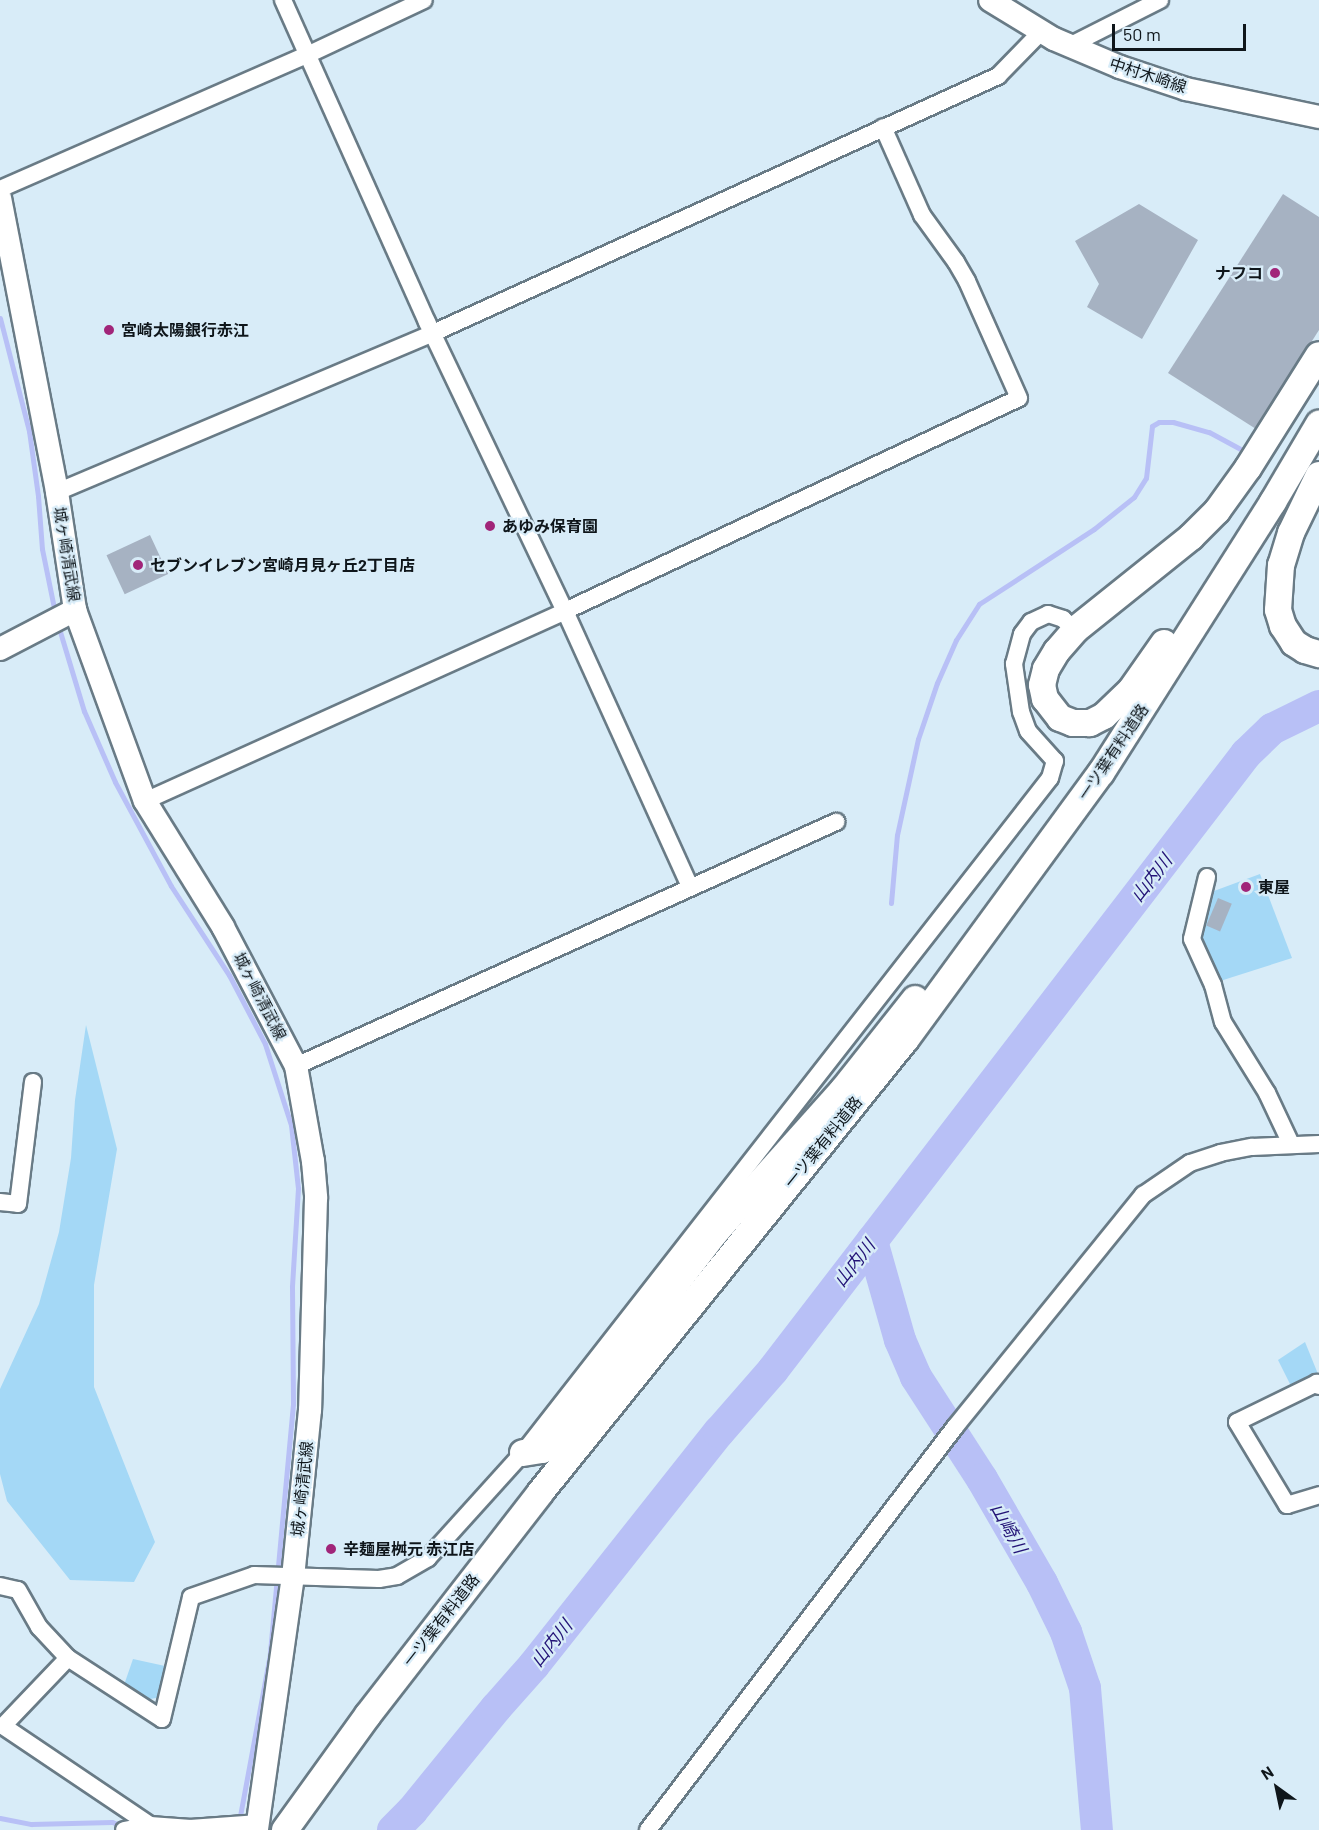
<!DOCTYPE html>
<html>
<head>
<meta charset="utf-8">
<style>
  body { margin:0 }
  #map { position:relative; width:1319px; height:1830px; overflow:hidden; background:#d8ecf8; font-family:Barlow,"Noto Sans JP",sans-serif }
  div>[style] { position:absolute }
  .green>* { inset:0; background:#a4d8f6 }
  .stream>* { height:5px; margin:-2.5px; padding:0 2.5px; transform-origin:2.5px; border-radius:2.5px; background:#b8c0f6 }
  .river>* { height:32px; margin:-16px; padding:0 16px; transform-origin:16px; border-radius:16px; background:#b8c0f6 }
  .building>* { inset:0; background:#a6b2c2; transform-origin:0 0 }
  .roads { filter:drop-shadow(2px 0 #697b86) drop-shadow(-2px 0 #697b86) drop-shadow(0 2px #697b86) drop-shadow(0 -2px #697b86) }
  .street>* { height:16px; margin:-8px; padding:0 8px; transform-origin:8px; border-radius:8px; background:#fff }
  .secondary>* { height:22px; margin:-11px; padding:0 11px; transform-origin:11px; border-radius:11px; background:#fff }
  .primary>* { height:26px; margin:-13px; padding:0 13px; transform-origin:13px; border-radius:13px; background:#fff }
  .dots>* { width:16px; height:16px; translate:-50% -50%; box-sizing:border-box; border:3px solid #d8ecf8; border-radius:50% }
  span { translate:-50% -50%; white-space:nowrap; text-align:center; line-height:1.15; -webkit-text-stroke:4.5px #d8ecf8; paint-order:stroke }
  .street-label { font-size:16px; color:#0f161b }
  .poi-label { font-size:16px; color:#0f161b; font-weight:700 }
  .right { translate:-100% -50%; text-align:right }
  .left { translate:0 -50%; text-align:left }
  .water-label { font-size:18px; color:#231377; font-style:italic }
  .north { position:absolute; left:1247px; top:1758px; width:60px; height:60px; -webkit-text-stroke:4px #d8ecf8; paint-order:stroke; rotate:327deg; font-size:16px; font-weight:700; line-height:24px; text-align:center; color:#0f161b }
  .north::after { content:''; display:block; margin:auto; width:21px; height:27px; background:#0f161b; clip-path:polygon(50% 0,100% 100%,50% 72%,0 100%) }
  .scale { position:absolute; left:1112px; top:24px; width:134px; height:27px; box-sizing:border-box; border:3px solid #0f161b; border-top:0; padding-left:8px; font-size:18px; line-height:21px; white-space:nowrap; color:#0f161b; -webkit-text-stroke:4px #d8ecf8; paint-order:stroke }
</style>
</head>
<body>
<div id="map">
  <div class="green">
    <i style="clip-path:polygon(1260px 874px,1292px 958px,1217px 982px,1197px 935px,1199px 926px,1214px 891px)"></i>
    <i style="clip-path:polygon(86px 1025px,117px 1149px,94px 1285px,94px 1387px,155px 1542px,134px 1582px,70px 1580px,7px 1501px,0 1474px,0 1389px,39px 1304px,59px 1232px,71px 1158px,75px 1100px)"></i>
    <i style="clip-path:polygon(1305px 1342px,1318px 1374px,1292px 1388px,1278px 1360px)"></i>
    <i style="clip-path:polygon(133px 1659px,165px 1666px,160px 1694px,156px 1698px,150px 1699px,124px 1685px)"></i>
  </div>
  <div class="stream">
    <i style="left:0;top:318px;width:117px;rotate:75.6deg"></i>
    <i style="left:29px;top:431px;width:66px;rotate:82.1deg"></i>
    <i style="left:38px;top:496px;width:53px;rotate:85.7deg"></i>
    <i style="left:42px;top:549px;width:65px;rotate:78.5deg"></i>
    <i style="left:58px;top:625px;width:90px;rotate:73.2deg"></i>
    <i style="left:84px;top:711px;width:77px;rotate:66.4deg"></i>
    <i style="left:115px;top:782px;width:118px;rotate:61.7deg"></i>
    <i style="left:171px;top:886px;width:106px;rotate:56.9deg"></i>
    <i style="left:229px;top:975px;width:78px;rotate:62.4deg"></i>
    <i style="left:265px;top:1044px;width:85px;rotate:72.2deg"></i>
    <i style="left:291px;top:1125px;width:63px;rotate:83.7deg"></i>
    <i style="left:298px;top:1188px;width:99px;rotate:93.5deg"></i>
    <i style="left:292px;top:1287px;width:117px;rotate:89.5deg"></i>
    <i style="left:293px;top:1404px;width:251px;rotate:95.3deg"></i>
    <i style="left:270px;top:1654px;width:171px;rotate:100.5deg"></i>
    <i style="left:891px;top:903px;width:68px;rotate:-85deg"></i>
    <i style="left:897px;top:835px;width:98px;rotate:-77.7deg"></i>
    <i style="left:918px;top:739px;width:59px;rotate:-71.3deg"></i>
    <i style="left:937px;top:683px;width:47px;rotate:-66.2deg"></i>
    <i style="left:956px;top:640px;width:43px;rotate:-57.4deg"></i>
    <i style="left:979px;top:604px;width:137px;rotate:-33.1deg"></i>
    <i style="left:1094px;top:529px;width:51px;rotate:-38.7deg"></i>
    <i style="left:1134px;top:497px;width:22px;rotate:-58deg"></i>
    <i style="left:1146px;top:478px;width:52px;rotate:-83.4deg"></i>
    <i style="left:1152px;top:426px;width:8px;rotate:-30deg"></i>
    <i style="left:1159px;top:422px;width:14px"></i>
    <i style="left:1173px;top:422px;width:37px;rotate:16deg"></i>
    <i style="left:1209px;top:432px;width:42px;rotate:28.4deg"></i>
    <i style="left:0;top:1818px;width:32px;rotate:11deg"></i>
    <i style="left:31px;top:1824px;width:81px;rotate:-1.4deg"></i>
    <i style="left:112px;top:1822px;width:12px;rotate:20deg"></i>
  </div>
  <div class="river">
    <i style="left:872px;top:1241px;width:103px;rotate:74.2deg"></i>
    <i style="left:900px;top:1340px;width:40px;rotate:66.6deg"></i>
    <i style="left:916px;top:1377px;width:121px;rotate:57.1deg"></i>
    <i style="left:982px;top:1479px;width:120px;rotate:60deg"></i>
    <i style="left:1042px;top:1583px;width:55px;rotate:63.9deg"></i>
    <i style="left:1066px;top:1632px;width:59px;rotate:71.3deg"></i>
    <i style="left:1085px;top:1688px;width:143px;rotate:85.2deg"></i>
    <i style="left:393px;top:1830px;width:27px;rotate:-45deg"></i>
    <i style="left:412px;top:1811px;width:133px;rotate:-50.8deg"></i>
    <i style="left:496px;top:1708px;width:57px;rotate:-48.5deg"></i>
    <i style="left:534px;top:1665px;width:298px;rotate:-51.6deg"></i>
    <i style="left:719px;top:1432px;width:82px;rotate:-48.9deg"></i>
    <i style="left:773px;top:1370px;width:777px;rotate:-52.48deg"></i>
    <i style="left:1246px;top:754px;width:36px;rotate:-44deg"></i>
    <i style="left:1272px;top:729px;width:52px;rotate:-26.1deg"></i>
  </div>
  <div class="building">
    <i style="clip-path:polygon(1283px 194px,1319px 217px,1319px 330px,1256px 429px,1168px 373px)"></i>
    <i style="clip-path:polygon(1139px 204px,1198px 240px,1142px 339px,1087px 307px,1099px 284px,1075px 241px)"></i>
    <i style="left:150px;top:535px;width:43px;height:48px;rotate:65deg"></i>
    <i style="left:1250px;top:881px;width:9px;height:12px;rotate:69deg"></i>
    <i style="left:1218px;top:898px;width:15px;height:30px;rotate:23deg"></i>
  </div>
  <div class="roads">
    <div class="street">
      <i style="left:283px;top:0;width:353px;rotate:65.9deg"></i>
      <i style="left:427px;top:322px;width:320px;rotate:64.5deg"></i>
      <i style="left:565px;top:611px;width:303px;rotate:65.6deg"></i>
      <i style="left:1069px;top:46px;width:102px;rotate:-26.8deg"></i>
      <i style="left:0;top:189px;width:335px;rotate:-23.6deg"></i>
      <i style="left:307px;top:55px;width:129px;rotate:-25.2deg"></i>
      <i style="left:57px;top:492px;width:408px;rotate:-22.9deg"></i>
      <i style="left:433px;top:333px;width:621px;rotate:-24.46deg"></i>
      <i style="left:998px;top:76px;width:62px;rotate:-45.7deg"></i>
      <i style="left:145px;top:801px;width:461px;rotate:-24.3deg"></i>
      <i style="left:565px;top:611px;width:501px;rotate:-25.13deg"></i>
      <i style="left:1019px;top:398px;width:128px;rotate:-114deg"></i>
      <i style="left:967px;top:281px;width:22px;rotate:-120deg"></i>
      <i style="left:956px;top:262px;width:58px;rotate:-125.9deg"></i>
      <i style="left:922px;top:215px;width:96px;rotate:-113.9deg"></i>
      <i style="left:1207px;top:877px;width:64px;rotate:103.6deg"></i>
      <i style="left:1192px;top:939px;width:51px;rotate:65.5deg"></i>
      <i style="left:1213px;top:985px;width:38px;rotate:75deg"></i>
      <i style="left:1223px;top:1022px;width:84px;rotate:58.2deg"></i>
      <i style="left:1267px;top:1093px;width:56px;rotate:64.8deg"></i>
      <i style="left:296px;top:1066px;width:593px;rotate:-24.32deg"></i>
      <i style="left:0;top:1202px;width:18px;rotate:6deg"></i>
      <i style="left:18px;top:1204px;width:123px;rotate:-83deg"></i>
      <i style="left:1319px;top:1386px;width:4px;rotate:-124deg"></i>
      <i style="left:1317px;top:1383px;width:89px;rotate:154deg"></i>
      <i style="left:1237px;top:1422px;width:97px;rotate:58.9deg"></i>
      <i style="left:1287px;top:1505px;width:34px;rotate:-17deg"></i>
      <i style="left:0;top:1586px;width:18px;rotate:13deg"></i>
      <i style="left:18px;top:1590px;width:43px;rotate:60.4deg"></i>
      <i style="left:39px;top:1627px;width:42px;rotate:46.9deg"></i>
      <i style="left:68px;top:1658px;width:112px;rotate:33deg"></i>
      <i style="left:162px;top:1719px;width:125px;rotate:-76.6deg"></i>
      <i style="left:191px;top:1597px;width:67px;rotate:-19.2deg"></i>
      <i style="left:254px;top:1575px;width:125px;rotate:1.8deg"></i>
      <i style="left:379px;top:1579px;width:18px;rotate:-9deg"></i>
      <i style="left:397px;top:1576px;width:36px;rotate:-30deg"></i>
      <i style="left:428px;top:1558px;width:142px;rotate:-47.9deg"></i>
      <i style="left:523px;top:1453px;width:856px;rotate:-52.02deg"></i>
      <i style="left:1050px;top:778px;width:18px;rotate:-74deg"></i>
      <i style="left:1055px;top:761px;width:40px;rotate:-132deg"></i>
      <i style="left:1028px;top:731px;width:20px;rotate:-110deg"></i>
      <i style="left:1021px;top:712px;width:49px;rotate:-98.3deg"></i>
      <i style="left:1014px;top:664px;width:31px;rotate:-75deg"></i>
      <i style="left:1022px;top:634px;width:15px;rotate:-53deg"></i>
      <i style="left:1031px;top:622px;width:19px;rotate:-25deg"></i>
      <i style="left:1048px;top:614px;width:16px;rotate:18deg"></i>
      <i style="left:1063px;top:619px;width:16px;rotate:43deg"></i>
      <i style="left:68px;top:1658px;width:94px;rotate:133.7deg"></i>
      <i style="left:3px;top:1726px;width:177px;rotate:34deg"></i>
      <i style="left:124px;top:1830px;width:26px;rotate:-11deg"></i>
      <i style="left:150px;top:1825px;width:41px;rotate:4.2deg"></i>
      <i style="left:191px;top:1828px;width:67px;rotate:-4.3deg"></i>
      <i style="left:648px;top:1830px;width:507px;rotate:-52.7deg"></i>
      <i style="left:955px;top:1427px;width:299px;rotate:-51deg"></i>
      <i style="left:1143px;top:1195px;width:57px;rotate:-34.2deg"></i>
      <i style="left:1190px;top:1163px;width:32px;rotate:-18deg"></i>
      <i style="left:1220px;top:1153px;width:33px;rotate:-11deg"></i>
      <i style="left:1252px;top:1147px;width:67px;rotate:-2.6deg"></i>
    </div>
    <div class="secondary">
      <i style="left:990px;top:0;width:75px;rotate:31.4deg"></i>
      <i style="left:1054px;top:39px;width:72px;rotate:23deg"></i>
      <i style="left:1120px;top:67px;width:70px;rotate:18.4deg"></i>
      <i style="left:1186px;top:89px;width:136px;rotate:11.9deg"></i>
      <i style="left:0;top:198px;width:299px;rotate:79deg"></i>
      <i style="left:57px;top:492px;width:119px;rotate:81.3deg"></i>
      <i style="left:75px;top:610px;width:203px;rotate:69.9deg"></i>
      <i style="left:145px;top:801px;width:148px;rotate:58.2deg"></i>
      <i style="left:223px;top:927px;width:157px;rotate:62.3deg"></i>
      <i style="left:296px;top:1066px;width:97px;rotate:79.9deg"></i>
      <i style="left:313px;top:1161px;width:37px;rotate:85deg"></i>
      <i style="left:316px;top:1198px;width:212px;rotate:91.6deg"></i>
      <i style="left:310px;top:1410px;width:167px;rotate:95.8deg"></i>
      <i style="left:293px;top:1576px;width:257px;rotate:98.1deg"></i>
      <i style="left:0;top:649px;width:85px;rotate:-27.5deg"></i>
    </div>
    <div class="primary">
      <i style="left:1319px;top:475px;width:64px;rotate:115.8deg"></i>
      <i style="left:1291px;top:533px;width:34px;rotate:107deg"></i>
      <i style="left:1281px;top:565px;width:45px;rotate:93.8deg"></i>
      <i style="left:1278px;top:610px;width:17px;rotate:73deg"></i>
      <i style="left:1283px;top:626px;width:20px;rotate:57deg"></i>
      <i style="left:1294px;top:643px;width:13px;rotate:32deg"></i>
      <i style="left:1305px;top:650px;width:15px;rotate:16deg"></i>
      <i style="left:1164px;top:643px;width:57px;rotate:125.1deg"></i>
      <i style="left:1131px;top:690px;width:37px;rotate:136deg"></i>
      <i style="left:1104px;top:716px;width:16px;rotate:153deg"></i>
      <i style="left:1090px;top:723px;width:17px;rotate:180deg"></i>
      <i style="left:1073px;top:723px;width:14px;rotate:-159deg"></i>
      <i style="left:1060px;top:718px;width:24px;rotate:-128deg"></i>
      <i style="left:1045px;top:699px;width:14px;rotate:-102deg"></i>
      <i style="left:1042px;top:685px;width:16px;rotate:-76deg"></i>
      <i style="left:1046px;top:669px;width:21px;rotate:-59deg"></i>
      <i style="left:1057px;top:651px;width:28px;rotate:-49deg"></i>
      <i style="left:1075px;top:630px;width:149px;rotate:-38.7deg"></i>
      <i style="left:1191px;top:537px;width:37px;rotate:-45deg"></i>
      <i style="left:1217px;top:511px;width:53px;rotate:-54.2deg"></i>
      <i style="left:1248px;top:468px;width:133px;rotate:-57.9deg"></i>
      <i style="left:523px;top:1453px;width:19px;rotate:-9deg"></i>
      <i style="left:542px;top:1450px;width:52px;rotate:-46.5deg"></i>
      <i style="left:578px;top:1412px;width:225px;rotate:-52.6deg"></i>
      <i style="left:715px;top:1233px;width:192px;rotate:-48.2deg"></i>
      <i style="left:843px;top:1090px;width:116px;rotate:-51.6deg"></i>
      <i style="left:285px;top:1830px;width:142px;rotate:-54.2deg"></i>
      <i style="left:368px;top:1715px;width:281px;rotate:-52.2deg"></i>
      <i style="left:540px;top:1493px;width:583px;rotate:-51.13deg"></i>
      <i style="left:906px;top:1039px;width:330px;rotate:-53.8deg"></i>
      <i style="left:1101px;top:773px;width:321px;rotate:-57.6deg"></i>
      <i style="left:1273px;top:502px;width:91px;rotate:-59.5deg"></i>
    </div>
  </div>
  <div class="dots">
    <i style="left:1275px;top:273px;background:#a12579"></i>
    <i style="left:109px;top:330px;background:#a12579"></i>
    <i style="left:490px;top:526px;background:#a12579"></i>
    <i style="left:138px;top:565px;background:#a12579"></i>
    <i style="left:1246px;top:887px;background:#a12579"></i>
    <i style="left:331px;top:1549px;background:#a12579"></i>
  </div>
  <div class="street-label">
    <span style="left:1148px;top:75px;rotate:18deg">中村木崎線</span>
    <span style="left:67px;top:554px;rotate:81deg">城ヶ崎清武線</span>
    <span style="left:1113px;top:752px;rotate:-56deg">一ツ葉有料道路</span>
    <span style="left:260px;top:996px;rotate:63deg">城ヶ崎清武線</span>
    <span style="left:823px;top:1142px;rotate:-51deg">一ツ葉有料道路</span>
    <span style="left:302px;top:1489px;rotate:-84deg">城ヶ崎清武線</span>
    <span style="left:441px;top:1620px;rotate:-52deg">一ツ葉有料道路</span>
  </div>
  <div class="poi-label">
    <span class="right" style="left:1263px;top:273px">ナフコ</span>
    <span class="left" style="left:121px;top:330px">宮崎太陽銀行赤江</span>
    <span class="left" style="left:502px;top:526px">あゆみ保育園</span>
    <span class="left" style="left:150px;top:565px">セブンイレブン宮崎月見ヶ丘2丁目店</span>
    <span class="left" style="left:1258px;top:887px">東屋</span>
    <span class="left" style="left:343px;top:1549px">辛麺屋桝元 赤江店</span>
  </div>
  <div class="water-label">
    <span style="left:1151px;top:878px;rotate:-52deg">山内川</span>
    <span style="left:854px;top:1263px;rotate:-52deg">山内川</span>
    <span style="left:1009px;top:1528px;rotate:61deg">山崎川</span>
    <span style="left:551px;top:1643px;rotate:-51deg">山内川</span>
  </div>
  <div class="north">N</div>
  <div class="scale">50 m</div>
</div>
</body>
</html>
